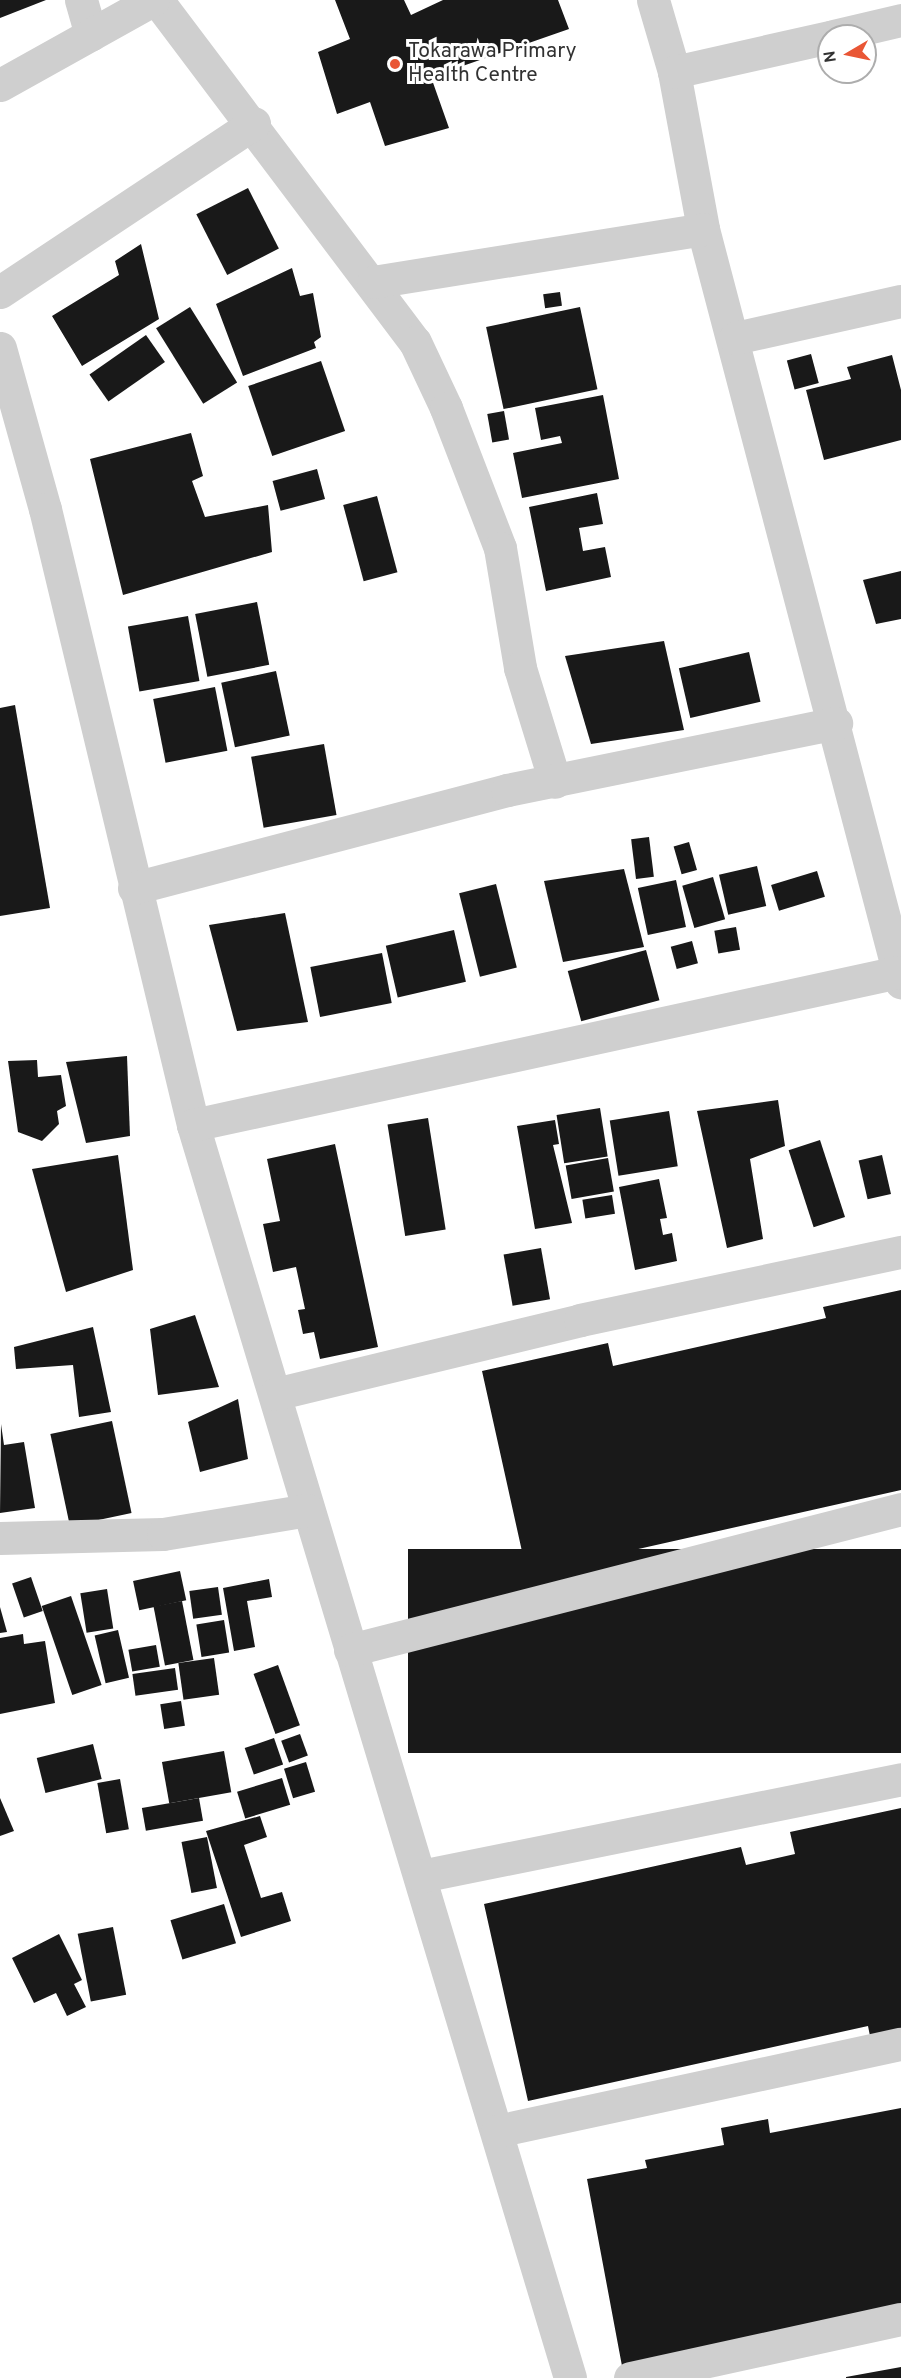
<!DOCTYPE html>
<html>
<head>
<meta charset="utf-8">
<style>
  body { margin:0 }
  #map { position:relative; width:901px; height:2378px; overflow:hidden; background:#fff; font-family:Overpass,sans-serif }
  div>[style] { position:absolute }
  .building>* { inset:0; background:#191919; transform-origin:0 0 }
  .minor>* { height:33px; margin:-16.5px; padding:0 16.5px; transform-origin:16.5px; border-radius:16.5px; background:#cfcfcf }
  .dots>* { width:16px; height:16px; translate:-50% -50%; box-sizing:border-box; border:3px solid #fff; border-radius:50% }
  span { translate:-50% -50%; white-space:nowrap; text-align:center; line-height:1.15; -webkit-text-stroke:6px #fff; paint-order:stroke }
  .poi-label { font-size:21px; color:#323232 }
  .left { translate:0 -50%; text-align:left }
  .north { position:absolute; left:817px; top:24px; width:60px; height:60px; box-sizing:border-box; background:#fff; border:2px solid #adadad; border-radius:50%; rotate:261deg; font-size:16px; font-weight:700; line-height:24px; text-align:center; color:#323232 }
  .north::after { content:''; display:block; margin:auto; width:21px; height:27px; background:#e95635; clip-path:polygon(50% 0,100% 100%,50% 72%,0 100%) }
</style>
</head>
<body>
<div id="map">
  <div class="building">
    <i style="clip-path:polygon(0 0,46px 0,0 18px)"></i>
    <i style="clip-path:polygon(335px 0,404px 0,411px 15px,443px 0,558px 0,569px 29px,431px 77px,449px 128px,385px 146px,370px 102px,337px 114px,318px 52px,350px 39px)"></i>
    <i style="left:248px;top:188px;width:68px;height:58px;rotate:63deg"></i>
    <i style="clip-path:polygon(141px 244px,159px 319px,82px 366px,52px 316px,119px 275px,115px 261px)"></i>
    <i style="clip-path:polygon(292px 268px,300px 296px,313px 293px,321px 337px,314px 342px,316px 348px,243px 376px,216px 304px)"></i>
    <i style="left:560px;top:292px;width:14px;height:17px;rotate:82deg"></i>
    <i style="left:190px;top:307px;width:89px;height:40px;rotate:58deg"></i>
    <i style="left:580px;top:307px;width:84px;height:96px;rotate:78deg"></i>
    <i style="left:146px;top:335px;width:33px;height:69px;rotate:55deg"></i>
    <i style="left:811px;top:354px;width:30px;height:25px;rotate:75deg"></i>
    <i style="clip-path:polygon(892px 355px,901px 390px,901px 440px,824px 460px,806px 390px,851px 379px,847px 367px)"></i>
    <i style="left:321px;top:361px;width:74px;height:77px;rotate:71deg"></i>
    <i style="clip-path:polygon(603px 395px,619px 479px,522px 498px,513px 453px,562px 443px,560px 436px,541px 440px,535px 408px)"></i>
    <i style="left:504px;top:411px;width:29px;height:17px;rotate:80deg"></i>
    <i style="clip-path:polygon(191px 433px,203px 476px,192px 481px,205px 517px,268px 505px,272px 552px,123px 595px,90px 459px)"></i>
    <i style="left:317px;top:469px;width:31px;height:46px;rotate:75deg"></i>
    <i style="clip-path:polygon(597px 493px,603px 524px,579px 528px,583px 551px,605px 547px,611px 577px,546px 591px,529px 507px)"></i>
    <i style="left:377px;top:496px;width:79px;height:35px;rotate:75deg"></i>
    <i style="clip-path:polygon(901px 571px,901px 619px,876px 624px,863px 580px)"></i>
    <i style="left:257px;top:602px;width:64px;height:63px;rotate:79deg"></i>
    <i style="left:188px;top:616px;width:66px;height:61px;rotate:80deg"></i>
    <i style="clip-path:polygon(664px 641px,684px 730px,591px 744px,565px 656px)"></i>
    <i style="left:749px;top:652px;width:51px;height:72px;rotate:77deg"></i>
    <i style="left:276px;top:671px;width:66px;height:56px;rotate:78deg"></i>
    <i style="left:215px;top:687px;width:65px;height:63px;rotate:79deg"></i>
    <i style="clip-path:polygon(15px 705px,50px 908px,0 916px,0 708px)"></i>
    <i style="left:324px;top:744px;width:72px;height:74px;rotate:80deg"></i>
    <i style="left:649px;top:837px;width:40px;height:18px;rotate:83deg"></i>
    <i style="left:689px;top:842px;width:29px;height:16px;rotate:74deg"></i>
    <i style="left:757px;top:866px;width:41px;height:39px;rotate:77deg"></i>
    <i style="clip-path:polygon(624px 869px,644px 947px,563px 962px,544px 881px)"></i>
    <i style="left:817px;top:871px;width:27px;height:48px;rotate:73deg"></i>
    <i style="left:713px;top:877px;width:44px;height:32px;rotate:74deg"></i>
    <i style="left:676px;top:880px;width:48px;height:39px;rotate:78deg"></i>
    <i style="left:496px;top:884px;width:86px;height:38px;rotate:76deg"></i>
    <i style="clip-path:polygon(285px 913px,308px 1022px,237px 1031px,209px 925px)"></i>
    <i style="left:736px;top:927px;width:23px;height:22px;rotate:80deg"></i>
    <i style="left:454px;top:930px;width:53px;height:70px;rotate:77deg"></i>
    <i style="left:692px;top:941px;width:23px;height:22px;rotate:75deg"></i>
    <i style="left:646px;top:950px;width:52px;height:81px;rotate:75deg"></i>
    <i style="left:382px;top:953px;width:51px;height:73px;rotate:79deg"></i>
    <i style="clip-path:polygon(127px 1056px,130px 1136px,86px 1143px,66px 1062px)"></i>
    <i style="clip-path:polygon(37px 1060px,38px 1077px,61px 1075px,66px 1106px,57px 1111px,59px 1124px,42px 1141px,18px 1132px,8px 1061px)"></i>
    <i style="clip-path:polygon(778px 1100px,785px 1146px,750px 1159px,763px 1239px,727px 1248px,697px 1111px)"></i>
    <i style="left:600px;top:1108px;width:49px;height:44px;rotate:81deg"></i>
    <i style="left:669px;top:1111px;width:56px;height:60px;rotate:81deg"></i>
    <i style="left:428px;top:1118px;width:113px;height:41px;rotate:81deg"></i>
    <i style="clip-path:polygon(555px 1120px,559px 1144px,553px 1145px,572px 1223px,535px 1229px,517px 1126px)"></i>
    <i style="left:820px;top:1140px;width:81px;height:33px;rotate:72deg"></i>
    <i style="clip-path:polygon(335px 1144px,378px 1347px,320px 1359px,314px 1332px,303px 1334px,298px 1310px,305px 1309px,296px 1267px,273px 1272px,263px 1224px,280px 1221px,267px 1159px)"></i>
    <i style="clip-path:polygon(118px 1155px,133px 1270px,66px 1292px,32px 1169px)"></i>
    <i style="left:882px;top:1155px;width:40px;height:24px;rotate:77deg"></i>
    <i style="left:608px;top:1158px;width:34px;height:43px;rotate:80deg"></i>
    <i style="clip-path:polygon(659px 1179px,667px 1218px,660px 1219px,663px 1235px,672px 1233px,677px 1261px,635px 1270px,619px 1187px)"></i>
    <i style="left:612px;top:1195px;width:19px;height:30px;rotate:81deg"></i>
    <i style="left:541px;top:1248px;width:52px;height:38px;rotate:80deg"></i>
    <i style="clip-path:polygon(901px 1290px,901px 1490px,527px 1574px,482px 1371px,608px 1343px,613px 1366px,826px 1318px,823px 1307px)"></i>
    <i style="clip-path:polygon(195px 1315px,219px 1387px,158px 1395px,150px 1329px)"></i>
    <i style="clip-path:polygon(93px 1327px,111px 1412px,79px 1417px,73px 1365px,16px 1369px,14px 1347px)"></i>
    <i style="clip-path:polygon(238px 1399px,248px 1459px,200px 1472px,188px 1422px)"></i>
    <i style="left:112px;top:1421px;width:94px;height:63px;rotate:78deg"></i>
    <i style="clip-path:polygon(1px 1424px,4px 1445px,24px 1442px,35px 1508px,0 1513px)"></i>
    <i style="left:901px;top:1549px;width:204px;height:493px;rotate:90deg"></i>
    <i style="left:180px;top:1571px;width:30px;height:48px;rotate:78deg"></i>
    <i style="left:31px;top:1577px;width:36px;height:20px;rotate:71deg"></i>
    <i style="clip-path:polygon(269px 1579px,272px 1597px,247px 1601px,255px 1647px,234px 1651px,223px 1588px)"></i>
    <i style="left:218px;top:1587px;width:28px;height:29px;rotate:82deg"></i>
    <i style="left:107px;top:1589px;width:40px;height:27px;rotate:81deg"></i>
    <i style="left:71px;top:1596px;width:94px;height:31px;rotate:71deg"></i>
    <i style="left:182px;top:1601px;width:60px;height:29px;rotate:79deg"></i>
    <i style="clip-path:polygon(0 1607px,7px 1632px,0 1633px)"></i>
    <i style="left:224px;top:1620px;width:33px;height:28px;rotate:81deg"></i>
    <i style="left:118px;top:1630px;width:49px;height:24px;rotate:77deg"></i>
    <i style="clip-path:polygon(23px 1634px,24px 1644px,45px 1641px,55px 1703px,0 1714px,0 1638px)"></i>
    <i style="left:156px;top:1645px;width:22px;height:28px;rotate:80deg"></i>
    <i style="left:214px;top:1658px;width:37px;height:36px;rotate:82deg"></i>
    <i style="left:278px;top:1665px;width:64px;height:26px;rotate:70deg"></i>
    <i style="left:175px;top:1668px;width:22px;height:43px;rotate:82deg"></i>
    <i style="left:181px;top:1701px;width:25px;height:21px;rotate:81deg"></i>
    <i style="left:300px;top:1734px;width:23px;height:20px;rotate:70deg"></i>
    <i style="left:274px;top:1738px;width:28px;height:31px;rotate:71deg"></i>
    <i style="left:93px;top:1744px;width:36px;height:58px;rotate:76deg"></i>
    <i style="left:224px;top:1751px;width:42px;height:63px;rotate:80deg"></i>
    <i style="left:306px;top:1762px;width:31px;height:23px;rotate:73deg"></i>
    <i style="left:282px;top:1778px;width:28px;height:47px;rotate:73deg"></i>
    <i style="left:120px;top:1779px;width:51px;height:23px;rotate:80deg"></i>
    <i style="clip-path:polygon(0 1798px,14px 1831px,0 1836px)"></i>
    <i style="left:199px;top:1798px;width:23px;height:58px;rotate:80deg"></i>
    <i style="clip-path:polygon(901px 1808px,901px 2039px,872px 2046px,868px 2026px,528px 2101px,484px 1904px,741px 1847px,746px 1865px,795px 1854px,790px 1832px)"></i>
    <i style="clip-path:polygon(260px 1816px,267px 1837px,244px 1845px,261px 1898px,282px 1892px,291px 1921px,241px 1937px,206px 1831px)"></i>
    <i style="left:207px;top:1837px;width:52px;height:26px;rotate:79deg"></i>
    <i style="left:224px;top:1904px;width:41px;height:56px;rotate:73deg"></i>
    <i style="left:113px;top:1927px;width:69px;height:36px;rotate:79deg"></i>
    <i style="clip-path:polygon(59px 1934px,82px 1980px,74px 1984px,86px 2007px,67px 2016px,56px 1993px,34px 2003px,12px 1958px)"></i>
    <i style="clip-path:polygon(901px 2108px,901px 2313px,622px 2366px,587px 2179px,647px 2168px,645px 2160px,724px 2145px,721px 2128px,768px 2119px,770px 2133px)"></i>
    <i style="clip-path:polygon(901px 2367px,901px 2378px,846px 2378px,846px 2377px)"></i>
  </div>
  <div class="minor">
    <i style="left:81px;top:0;width:36px;rotate:74deg"></i>
    <i style="left:157px;top:0;width:428px;rotate:53deg"></i>
    <i style="left:415px;top:342px;width:73px;rotate:64.8deg"></i>
    <i style="left:446px;top:408px;width:150px;rotate:68.9deg"></i>
    <i style="left:500px;top:548px;width:122px;rotate:80.5deg"></i>
    <i style="left:520px;top:668px;width:119px;rotate:72.9deg"></i>
    <i style="left:653px;top:0;width:75px;rotate:73.7deg"></i>
    <i style="left:674px;top:72px;width:160px;rotate:79.5deg"></i>
    <i style="left:703px;top:229px;width:779px;rotate:75.27deg"></i>
    <i style="left:833px;top:36px;width:70px;rotate:-13.2deg"></i>
    <i style="left:674px;top:72px;width:159px;rotate:-12.7deg"></i>
    <i style="left:0;top:85px;width:175px;rotate:-29.1deg"></i>
    <i style="left:373px;top:282px;width:334px;rotate:-9.1deg"></i>
    <i style="left:0;top:292px;width:305px;rotate:-33.6deg"></i>
    <i style="left:735px;top:338px;width:170px;rotate:-12.6deg"></i>
    <i style="left:0;top:348px;width:167px;rotate:74.4deg"></i>
    <i style="left:45px;top:509px;width:634px;rotate:76.49deg"></i>
    <i style="left:193px;top:1125px;width:1308px;rotate:73.25deg"></i>
    <i style="left:134px;top:888px;width:386px;rotate:-14.7deg"></i>
    <i style="left:507px;top:790px;width:336px;rotate:-11.5deg"></i>
    <i style="left:193px;top:1125px;width:721px;rotate:-12.24deg"></i>
    <i style="left:275px;top:1394px;width:314px;rotate:-13.6deg"></i>
    <i style="left:580px;top:1320px;width:328px;rotate:-12deg"></i>
    <i style="left:0;top:1538px;width:163px;rotate:-1.4deg"></i>
    <i style="left:163px;top:1534px;width:147px;rotate:-9.4deg"></i>
    <i style="left:350px;top:1650px;width:569px;rotate:-14.35deg"></i>
    <i style="left:421px;top:1876px;width:490px;rotate:-11.4deg"></i>
    <i style="left:497px;top:2131px;width:413px;rotate:-12.2deg"></i>
    <i style="left:630px;top:2378px;width:277px;rotate:-12.3deg"></i>
  </div>
  <div class="dots">
    <i style="left:395px;top:64px;background:#e95635"></i>
  </div>
  <div class="poi-label">
    <span class="left" style="left:408px;top:64px">Tokarawa Primary<br>Health Centre</span>
  </div>
  <div class="north">N</div>
</div>
</body>
</html>
